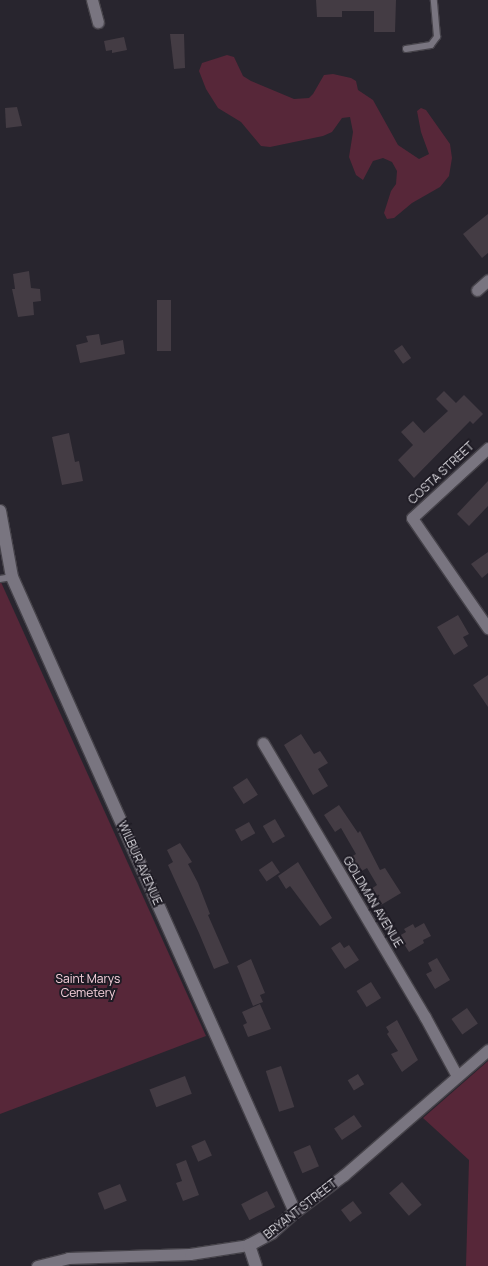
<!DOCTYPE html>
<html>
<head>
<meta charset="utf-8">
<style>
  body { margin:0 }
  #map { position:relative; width:488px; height:1266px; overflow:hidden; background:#28252e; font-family:Manrope,sans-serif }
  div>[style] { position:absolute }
  .green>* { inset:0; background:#572739 }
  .building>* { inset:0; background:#443c44; transform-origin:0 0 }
  .roads { filter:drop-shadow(1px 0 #46434a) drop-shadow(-1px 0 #46434a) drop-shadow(0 1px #46434a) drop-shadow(0 -1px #46434a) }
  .service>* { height:5.5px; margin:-2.75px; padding:0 2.75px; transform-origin:2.75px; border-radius:2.75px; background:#797580 }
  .minor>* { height:11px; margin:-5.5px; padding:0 5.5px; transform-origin:5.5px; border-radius:5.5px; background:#797580 }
  .tertiary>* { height:12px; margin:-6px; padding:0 6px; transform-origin:6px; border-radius:6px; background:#797580 }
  span { translate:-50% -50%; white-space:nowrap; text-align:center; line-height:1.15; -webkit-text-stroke:4px #1e1b24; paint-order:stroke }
  .street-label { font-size:12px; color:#dbd9df }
  .park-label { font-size:12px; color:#f9d3de }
</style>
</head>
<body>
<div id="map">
  <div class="green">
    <i style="clip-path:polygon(227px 55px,234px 57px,243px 76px,251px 81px,294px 99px,309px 98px,313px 94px,324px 75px,333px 74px,351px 78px,356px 81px,358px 90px,373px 100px,398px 145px,419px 159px,429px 154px,421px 132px,417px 111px,421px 108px,426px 110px,450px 144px,452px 158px,449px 176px,440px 187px,412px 203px,394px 218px,387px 219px,384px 213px,391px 191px,396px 184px,397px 171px,392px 162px,383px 158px,373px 161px,363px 180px,356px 175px,349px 157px,353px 132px,350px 117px,342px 118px,332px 132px,323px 136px,270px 147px,261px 146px,241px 122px,218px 108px,206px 89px,199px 71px,202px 63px)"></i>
    <i style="clip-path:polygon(0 580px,206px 1036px,0 1114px)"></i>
    <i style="clip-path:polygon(488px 1061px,488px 1266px,466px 1266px,469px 1160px,423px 1118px)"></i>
  </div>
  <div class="building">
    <i style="clip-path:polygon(316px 0,396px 0,395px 32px,374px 32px,374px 11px,342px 11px,342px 17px,317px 17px)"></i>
    <i style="clip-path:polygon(170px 34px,184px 34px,185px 68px,174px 69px)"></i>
    <i style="clip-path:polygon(124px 37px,127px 50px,112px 53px,112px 50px,106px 51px,104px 41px)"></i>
    <i style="clip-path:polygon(17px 107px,22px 126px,6px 128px,5px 108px)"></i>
    <i style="clip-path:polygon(488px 214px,488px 253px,482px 258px,463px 234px)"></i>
    <i style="clip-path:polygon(29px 271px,31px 288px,40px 289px,41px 301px,33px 302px,34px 315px,18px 317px,12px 289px,15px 289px,13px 274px)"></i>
    <i style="left:157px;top:300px;width:14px;height:51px"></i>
    <i style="clip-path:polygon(99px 334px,101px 345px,123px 340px,125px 354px,80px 363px,76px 345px,88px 342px,86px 336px)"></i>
    <i style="left:402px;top:345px;width:16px;height:10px;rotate:55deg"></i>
    <i style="clip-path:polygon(444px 391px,456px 403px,464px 395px,483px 414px,473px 424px,470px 421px,414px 478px,398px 460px,413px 445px,401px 432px,413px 421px,424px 433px,448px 411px,436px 399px)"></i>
    <i style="clip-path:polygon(69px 433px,75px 462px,79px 461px,83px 481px,62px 485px,52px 437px)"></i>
    <i style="clip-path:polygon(488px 481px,488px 506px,469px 526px,457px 514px)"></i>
    <i style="clip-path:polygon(488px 552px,488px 573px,482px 578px,471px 564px)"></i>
    <i style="clip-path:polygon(458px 615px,469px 634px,463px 637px,468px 646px,454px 655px,437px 627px)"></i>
    <i style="clip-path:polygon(488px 675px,488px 707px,473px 685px)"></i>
    <i style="clip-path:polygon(301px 734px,314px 754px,320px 751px,328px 763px,318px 769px,328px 786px,313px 795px,284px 745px)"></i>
    <i style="left:247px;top:778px;width:20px;height:17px;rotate:57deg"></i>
    <i style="clip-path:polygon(339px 805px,358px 833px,360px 831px,380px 870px,385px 868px,401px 893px,381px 905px,371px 889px,377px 885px,367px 868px,360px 872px,351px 857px,356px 854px,341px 828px,335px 832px,324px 815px)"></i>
    <i style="left:275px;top:819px;width:20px;height:14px;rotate:60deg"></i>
    <i style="left:249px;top:822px;width:13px;height:16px;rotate:61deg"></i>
    <i style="clip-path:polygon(180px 843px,192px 862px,188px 864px,198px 883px,210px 914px,208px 915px,229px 963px,214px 969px,199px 933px,168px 865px,173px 862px,167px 850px)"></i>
    <i style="left:272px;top:861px;width:14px;height:16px;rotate:56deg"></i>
    <i style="clip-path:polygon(298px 862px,332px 918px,320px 926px,290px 886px,286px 889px,278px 876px)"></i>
    <i style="clip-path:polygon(424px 923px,431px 936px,423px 940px,424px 943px,409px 952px,399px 936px,406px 932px,404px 929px,413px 924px,415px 928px)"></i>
    <i style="clip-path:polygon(340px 942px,344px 948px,349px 945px,359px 960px,345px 969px,331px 948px)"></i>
    <i style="clip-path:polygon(437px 958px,450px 980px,435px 989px,426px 974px,432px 971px,428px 963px)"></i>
    <i style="clip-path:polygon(251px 959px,265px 993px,260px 995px,263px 1002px,253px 1006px,237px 966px)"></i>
    <i style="left:371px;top:982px;width:19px;height:17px;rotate:58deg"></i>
    <i style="clip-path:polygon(260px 1004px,271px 1029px,248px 1037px,243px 1025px,247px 1023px,242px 1012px)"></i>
    <i style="left:467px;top:1008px;width:19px;height:19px;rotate:55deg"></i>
    <i style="clip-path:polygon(397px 1020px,418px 1060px,402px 1072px,391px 1054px,398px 1051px,387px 1034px,389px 1032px,386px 1027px)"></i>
    <i style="left:281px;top:1066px;width:43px;height:16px;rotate:72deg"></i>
    <i style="left:358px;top:1074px;width:12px;height:12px;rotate:59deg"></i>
    <i style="left:185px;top:1076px;width:19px;height:38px;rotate:69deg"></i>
    <i style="left:354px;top:1115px;width:14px;height:24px;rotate:56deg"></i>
    <i style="left:205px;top:1140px;width:17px;height:15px;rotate:66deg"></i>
    <i style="left:310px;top:1145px;width:23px;height:18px;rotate:67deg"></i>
    <i style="clip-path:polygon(186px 1160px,199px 1195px,183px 1201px,176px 1183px,182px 1181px,176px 1164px)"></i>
    <i style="left:402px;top:1182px;width:30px;height:17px;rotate:49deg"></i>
    <i style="left:120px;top:1184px;width:18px;height:24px;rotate:68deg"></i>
    <i style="left:267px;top:1191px;width:18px;height:29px;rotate:63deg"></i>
    <i style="left:353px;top:1201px;width:15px;height:15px;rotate:53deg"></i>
  </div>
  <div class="roads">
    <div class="service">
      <i style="left:406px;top:49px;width:25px;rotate:-9deg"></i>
      <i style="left:431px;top:45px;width:10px;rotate:-53deg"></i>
      <i style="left:437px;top:37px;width:37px;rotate:-95deg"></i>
      <i style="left:0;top:579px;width:12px;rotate:-9deg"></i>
    </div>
    <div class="minor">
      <i style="left:92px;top:0;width:23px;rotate:75deg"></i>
      <i style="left:477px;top:290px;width:15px;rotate:-42deg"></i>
      <i style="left:488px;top:448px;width:103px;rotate:137.4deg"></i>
      <i style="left:412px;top:518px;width:134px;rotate:55.4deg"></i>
      <i style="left:263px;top:743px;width:318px;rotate:59.4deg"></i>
      <i style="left:425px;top:1017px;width:67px;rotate:61.5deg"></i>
      <i style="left:295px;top:1212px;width:61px;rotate:-37.1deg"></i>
      <i style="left:344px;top:1175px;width:191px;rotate:-41deg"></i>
      <i style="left:37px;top:1266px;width:32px;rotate:-14deg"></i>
      <i style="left:68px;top:1258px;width:122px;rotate:-1.9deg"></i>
      <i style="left:190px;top:1254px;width:60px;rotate:-8.7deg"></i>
    </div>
    <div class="tertiary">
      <i style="left:0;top:511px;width:67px;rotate:79.7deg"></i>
      <i style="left:12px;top:577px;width:695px;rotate:65.98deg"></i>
      <i style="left:295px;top:1212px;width:31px;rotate:138deg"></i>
      <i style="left:272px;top:1233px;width:26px;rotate:152deg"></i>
      <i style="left:249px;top:1245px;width:22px;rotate:72deg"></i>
    </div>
  </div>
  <div class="street-label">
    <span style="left:441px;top:473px;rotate:-43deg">COSTA STREET</span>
    <span style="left:140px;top:863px;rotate:66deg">WILBUR AVENUE</span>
    <span style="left:373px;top:902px;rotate:59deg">GOLDMAN AVENUE</span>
    <span style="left:300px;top:1209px;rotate:-38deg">BRYANT STREET</span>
  </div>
  <div class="park-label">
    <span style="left:88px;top:986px">Saint Marys<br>Cemetery</span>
  </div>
</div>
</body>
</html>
